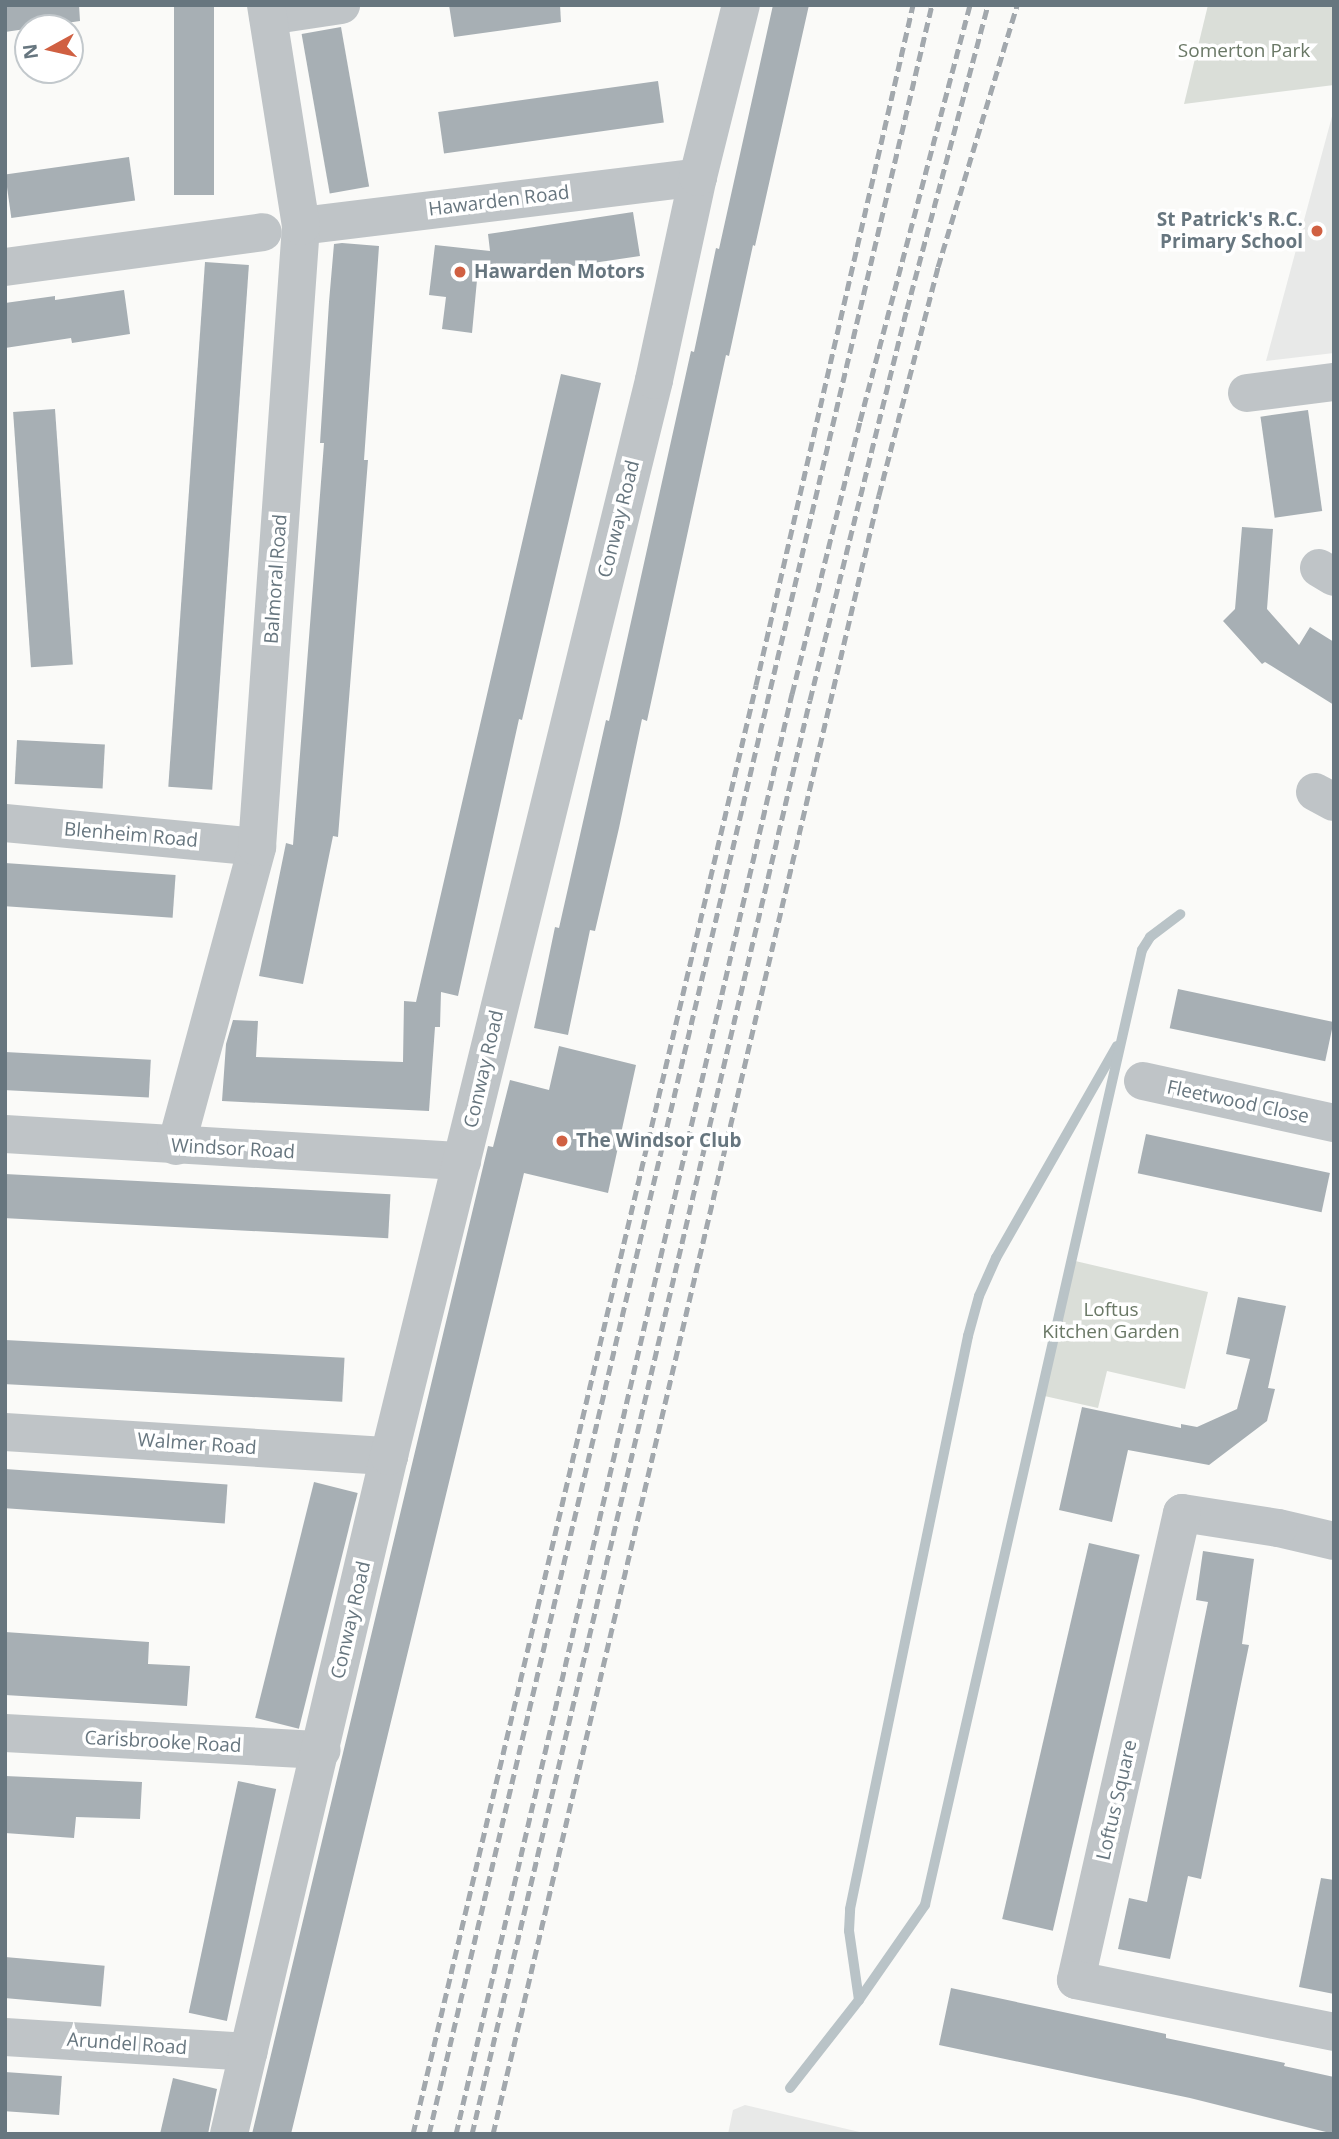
<!DOCTYPE html>
<html>
<head>
<meta charset="utf-8">
<style>
  body { margin:0 }
  #map { position:relative; width:1339px; height:2139px; overflow:hidden; background:#fafaf8; font-family:"Open Sans",sans-serif }
  div>[style] { position:absolute }
  .built>* { inset:0; background:#e8e9e8 }
  .green>* { inset:0; background:#daded8 }
  .stream>* { height:10px; margin:-5px; padding:0 5px; transform-origin:5px; border-radius:5px; background:#b9c3c7 }
  .building>* { inset:0; background:#a7afb4; transform-origin:0 0 }
  .street>* { height:38px; margin:-19px; padding:0 19px; transform-origin:19px; border-radius:19px; background:#bfc4c7 }
  .rail>* { height:5px; margin-top:-2.5px; transform-origin:0; background:repeating-linear-gradient(90deg,#a2a8ad 0 10px,transparent 0 15px) }
  .dots>* { width:19px; height:19px; translate:-50% -50%; box-sizing:border-box; border:4px solid #fff; border-radius:50% }
  span { translate:-50% -50%; white-space:nowrap; text-align:center; line-height:1.15; -webkit-text-stroke:7px #fff; paint-order:stroke }
  .park-label { font-size:19px; color:#6a7866 }
  .street-label { font-size:19px; color:#67767f }
  .poi-label { font-size:19px; color:#67767f; font-weight:700 }
  .right { translate:-100% -50%; text-align:right }
  .left { translate:0 -50%; text-align:left }
  .frame { position:absolute; inset:0; border:7px solid #67767f; pointer-events:none }
  .north { position:absolute; left:14px; top:14px; width:70px; height:70px; box-sizing:border-box; background:#fff; border:2px solid #c2c8cc; border-radius:50%; rotate:262deg; font-size:19px; font-weight:700; line-height:28px; text-align:center; color:#67767f }
  .north::after { content:''; display:block; margin:auto; width:24px; height:32px; background:#d06042; clip-path:polygon(50% 0,100% 100%,50% 72%,0 100%) }
</style>
</head>
<body>
<div id="map">
  <div class="built">
    <i style="clip-path:polygon(1334px 109px,1334px 353px,1266px 361px)"></i>
    <i style="clip-path:polygon(745px 2105px,868px 2134px,728px 2134px,733px 2110px)"></i>
  </div>
  <div class="green">
    <i style="clip-path:polygon(1208px 5px,1334px 5px,1334px 85px,1184px 104px)"></i>
    <i style="clip-path:polygon(1071px 1260px,1208px 1292px,1185px 1389px,1107px 1371px,1098px 1408px,1040px 1395px)"></i>
  </div>
  <div class="stream">
    <i style="left:859px;top:2000px;width:70px;rotate:-98.2deg"></i>
    <i style="left:849px;top:1931px;width:22px;rotate:-87deg"></i>
    <i style="left:850px;top:1909px;width:585px;rotate:-78.36deg"></i>
    <i style="left:968px;top:1336px;width:41px;rotate:-74.6deg"></i>
    <i style="left:979px;top:1296px;width:42px;rotate:-65.9deg"></i>
    <i style="left:996px;top:1258px;width:244px;rotate:-60.3deg"></i>
    <i style="left:790px;top:2088px;width:112px;rotate:-51.9deg"></i>
    <i style="left:859px;top:2000px;width:116px;rotate:-55.2deg"></i>
    <i style="left:925px;top:1905px;width:979px;rotate:-77.2deg"></i>
    <i style="left:1142px;top:950px;width:15px;rotate:-58deg"></i>
    <i style="left:1150px;top:937px;width:38px;rotate:-37deg"></i>
  </div>
  <div class="building">
    <i style="clip-path:polygon(5px 5px,79px 5px,80px 21px,5px 32px)"></i>
    <i style="left:174px;top:5px;width:40px;height:190px"></i>
    <i style="clip-path:polygon(449px 5px,560px 5px,561px 22px,454px 37px)"></i>
    <i style="clip-path:polygon(773px 5px,809px 5px,755px 246px,753px 245px,729px 356px,726px 355px,647px 721px,642px 719px,619px 828px,595px 931px,590px 930px,568px 1035px,534px 1028px,555px 927px,559px 928px,606px 720px,609px 721px,691px 351px,694px 352px,716px 248px,719px 249px)"></i>
    <i style="left:341px;top:27px;width:162px;height:40px;rotate:80deg"></i>
    <i style="left:658px;top:81px;width:42px;height:222px;rotate:82deg"></i>
    <i style="left:129px;top:157px;width:44px;height:125px;rotate:82deg"></i>
    <i style="clip-path:polygon(633px 212px,640px 256px,477px 280px,472px 333px,442px 329px,446px 297px,429px 295px,435px 245px,490px 251px,488px 234px)"></i>
    <i style="clip-path:polygon(342px 243px,379px 246px,364px 460px,368px 460px,338px 837px,333px 836px,303px 984px,259px 976px,286px 843px,293px 845px,324px 443px,320px 443px,329px 302px,334px 244px)"></i>
    <i style="left:205px;top:262px;width:44px;height:526px;rotate:4deg"></i>
    <i style="clip-path:polygon(124px 290px,130px 334px,72px 343px,71px 338px,5px 348px,5px 303px,55px 296px,55px 300px)"></i>
    <i style="clip-path:polygon(561px 374px,601px 383px,528px 694px,522px 720px,519px 719px,458px 996px,441px 992px,440px 1027px,435px 1027px,429px 1111px,222px 1101px,226px 1044px,233px 1020px,258px 1021px,256px 1057px,403px 1062px,404px 1001px,416px 1002px)"></i>
    <i style="left:55px;top:409px;width:256px;height:42px;rotate:86deg"></i>
    <i style="left:1308px;top:410px;width:102px;height:48px;rotate:82deg"></i>
    <i style="clip-path:polygon(1242px 527px,1273px 529px,1267px 609px,1299px 645px,1310px 627px,1334px 642px,1334px 705px,1265px 662px,1262px 664px,1223px 621px,1235px 609px)"></i>
    <i style="left:17px;top:740px;width:88px;height:44px;rotate:3deg"></i>
    <i style="left:5px;top:863px;width:171px;height:43px;rotate:4deg"></i>
    <i style="left:1178px;top:989px;width:159px;height:40px;rotate:12deg"></i>
    <i style="clip-path:polygon(559px 1046px,636px 1065px,608px 1193px,524px 1173px,291px 2134px,252px 2134px,488px 1146px,493px 1147px,510px 1080px,549px 1090px)"></i>
    <i style="left:5px;top:1052px;width:146px;height:38px;rotate:3deg"></i>
    <i style="left:1146px;top:1134px;width:188px;height:40px;rotate:12deg"></i>
    <i style="left:5px;top:1174px;width:386px;height:44px;rotate:3deg"></i>
    <i style="clip-path:polygon(1238px 1297px,1286px 1306px,1268px 1388px,1275px 1389px,1267px 1421px,1209px 1465px,1128px 1450px,1112px 1522px,1059px 1510px,1082px 1407px,1181px 1428px,1181px 1424px,1197px 1427px,1237px 1409px,1250px 1359px,1226px 1354px)"></i>
    <i style="left:5px;top:1340px;width:340px;height:44px;rotate:3deg"></i>
    <i style="left:5px;top:1469px;width:223px;height:39px;rotate:4deg"></i>
    <i style="left:314px;top:1482px;width:45px;height:243px;rotate:14deg"></i>
    <i style="left:1089px;top:1543px;width:52px;height:386px;rotate:13deg"></i>
    <i style="clip-path:polygon(1203px 1551px,1254px 1559px,1242px 1644px,1249px 1645px,1201px 1879px,1188px 1876px,1170px 1959px,1118px 1949px,1129px 1898px,1147px 1902px,1208px 1602px,1196px 1600px)"></i>
    <i style="clip-path:polygon(5px 1632px,149px 1642px,148px 1664px,190px 1666px,187px 1706px,5px 1695px)"></i>
    <i style="clip-path:polygon(5px 1776px,142px 1782px,140px 1819px,76px 1817px,74px 1838px,5px 1833px)"></i>
    <i style="left:238px;top:1781px;width:39px;height:237px;rotate:12deg"></i>
    <i style="clip-path:polygon(1321px 1878px,1334px 1880px,1334px 1994px,1299px 1987px)"></i>
    <i style="left:5px;top:1957px;width:100px;height:41px;rotate:5deg"></i>
    <i style="clip-path:polygon(951px 1988px,1166px 2034px,1166px 2038px,1285px 2063px,1284px 2066px,1334px 2077px,1334px 2134px,1190px 2098px,939px 2045px)"></i>
    <i style="left:5px;top:2072px;width:57px;height:39px;rotate:4deg"></i>
    <i style="clip-path:polygon(173px 2078px,217px 2089px,208px 2134px,160px 2134px)"></i>
  </div>
  <div class="street">
    <i style="left:268px;top:16px;width:74px;rotate:-8.6deg"></i>
    <i style="left:301px;top:226px;width:400px;rotate:-7deg"></i>
    <i style="left:5px;top:267px;width:260px;rotate:-7.7deg"></i>
    <i style="left:1247px;top:393px;width:88px;rotate:-7.2deg"></i>
    <i style="left:1319px;top:568px;width:17px;rotate:31deg"></i>
    <i style="left:1315px;top:792px;width:21px;rotate:28deg"></i>
    <i style="left:5px;top:823px;width:253px;rotate:5.4deg"></i>
    <i style="left:1143px;top:1081px;width:196px;rotate:12.4deg"></i>
    <i style="left:5px;top:1134px;width:458px;rotate:3.4deg"></i>
    <i style="left:176px;top:1146px;width:310px;rotate:-74.8deg"></i>
    <i style="left:257px;top:847px;width:623px;rotate:-85.95deg"></i>
    <i style="left:301px;top:226px;width:224px;rotate:-99deg"></i>
    <i style="left:5px;top:1432px;width:385px;rotate:3.6deg"></i>
    <i style="left:1334px;top:1541px;width:57px;rotate:-166.9deg"></i>
    <i style="left:1278px;top:1528px;width:97px;rotate:-171.1deg"></i>
    <i style="left:1182px;top:1513px;width:479px;rotate:102.8deg"></i>
    <i style="left:1076px;top:1980px;width:263px;rotate:11.4deg"></i>
    <i style="left:5px;top:1733px;width:317px;rotate:3.1deg"></i>
    <i style="left:5px;top:2037px;width:244px;rotate:3.5deg"></i>
    <i style="left:229px;top:2134px;width:697px;rotate:-76.72deg"></i>
    <i style="left:389px;top:1456px;width:1108px;rotate:-76.16deg"></i>
    <i style="left:654px;top:380px;width:208px;rotate:-77.8deg"></i>
    <i style="left:698px;top:177px;width:177px;rotate:-76deg"></i>
  </div>
  <div class="rail">
    <i style="left:413px;top:2134px;width:1489px;rotate:-76.68deg"></i>
    <i style="left:756px;top:685px;width:698px;rotate:-77deg"></i>
    <i style="left:429px;top:2134px;width:2188px;rotate:-76.71deg"></i>
    <i style="left:456px;top:2134px;width:1479px;rotate:-76.87deg"></i>
    <i style="left:792px;top:694px;width:281px;rotate:-76deg"></i>
    <i style="left:860px;top:421px;width:430px;rotate:-75.2deg"></i>
    <i style="left:472px;top:2134px;width:1473px;rotate:-76.74deg"></i>
    <i style="left:810px;top:700px;width:403px;rotate:-76.1deg"></i>
    <i style="left:907px;top:309px;width:315px;rotate:-75.1deg"></i>
    <i style="left:493px;top:2134px;width:1684px;rotate:-76.75deg"></i>
    <i style="left:879px;top:495px;width:236px;rotate:-75.5deg"></i>
    <i style="left:938px;top:267px;width:274px;rotate:-73.2deg"></i>
  </div>
  <div class="dots">
    <i style="left:1317px;top:231px;background:#d06042"></i>
    <i style="left:460px;top:272px;background:#d06042"></i>
    <i style="left:562px;top:1141px;background:#d06042"></i>
  </div>
  <div class="park-label">
    <span style="left:1244px;top:51px">Somerton Park</span>
    <span style="left:1111px;top:1321px">Loftus<br>Kitchen Garden</span>
  </div>
  <div class="street-label">
    <span style="left:499px;top:201px;rotate:-7deg">Hawarden Road</span>
    <span style="left:619px;top:519px;rotate:-76deg">Conway Road</span>
    <span style="left:276px;top:579px;rotate:-86deg">Balmoral Road</span>
    <span style="left:131px;top:835px;rotate:5deg">Blenheim Road</span>
    <span style="left:484px;top:1069px;rotate:-77deg">Conway Road</span>
    <span style="left:1238px;top:1102px;rotate:12deg">Fleetwood Close</span>
    <span style="left:233px;top:1149px;rotate:3deg">Windsor Road</span>
    <span style="left:197px;top:1444px;rotate:4deg">Walmer Road</span>
    <span style="left:351px;top:1620px;rotate:-77deg">Conway Road</span>
    <span style="left:163px;top:1742px;rotate:3deg">Carisbrooke Road</span>
    <span style="left:1117px;top:1800px;rotate:-77deg">Loftus Square</span>
    <span style="left:127px;top:2044px;rotate:4deg">Arundel Road</span>
  </div>
  <div class="poi-label">
    <span class="right" style="left:1303px;top:231px">St Patrick's R.C.<br>Primary School</span>
    <span class="left" style="left:474px;top:272px">Hawarden Motors</span>
    <span class="left" style="left:576px;top:1141px">The Windsor Club</span>
  </div>
  <div class="frame"></div>
  <div class="north">N</div>
</div>
</body>
</html>
